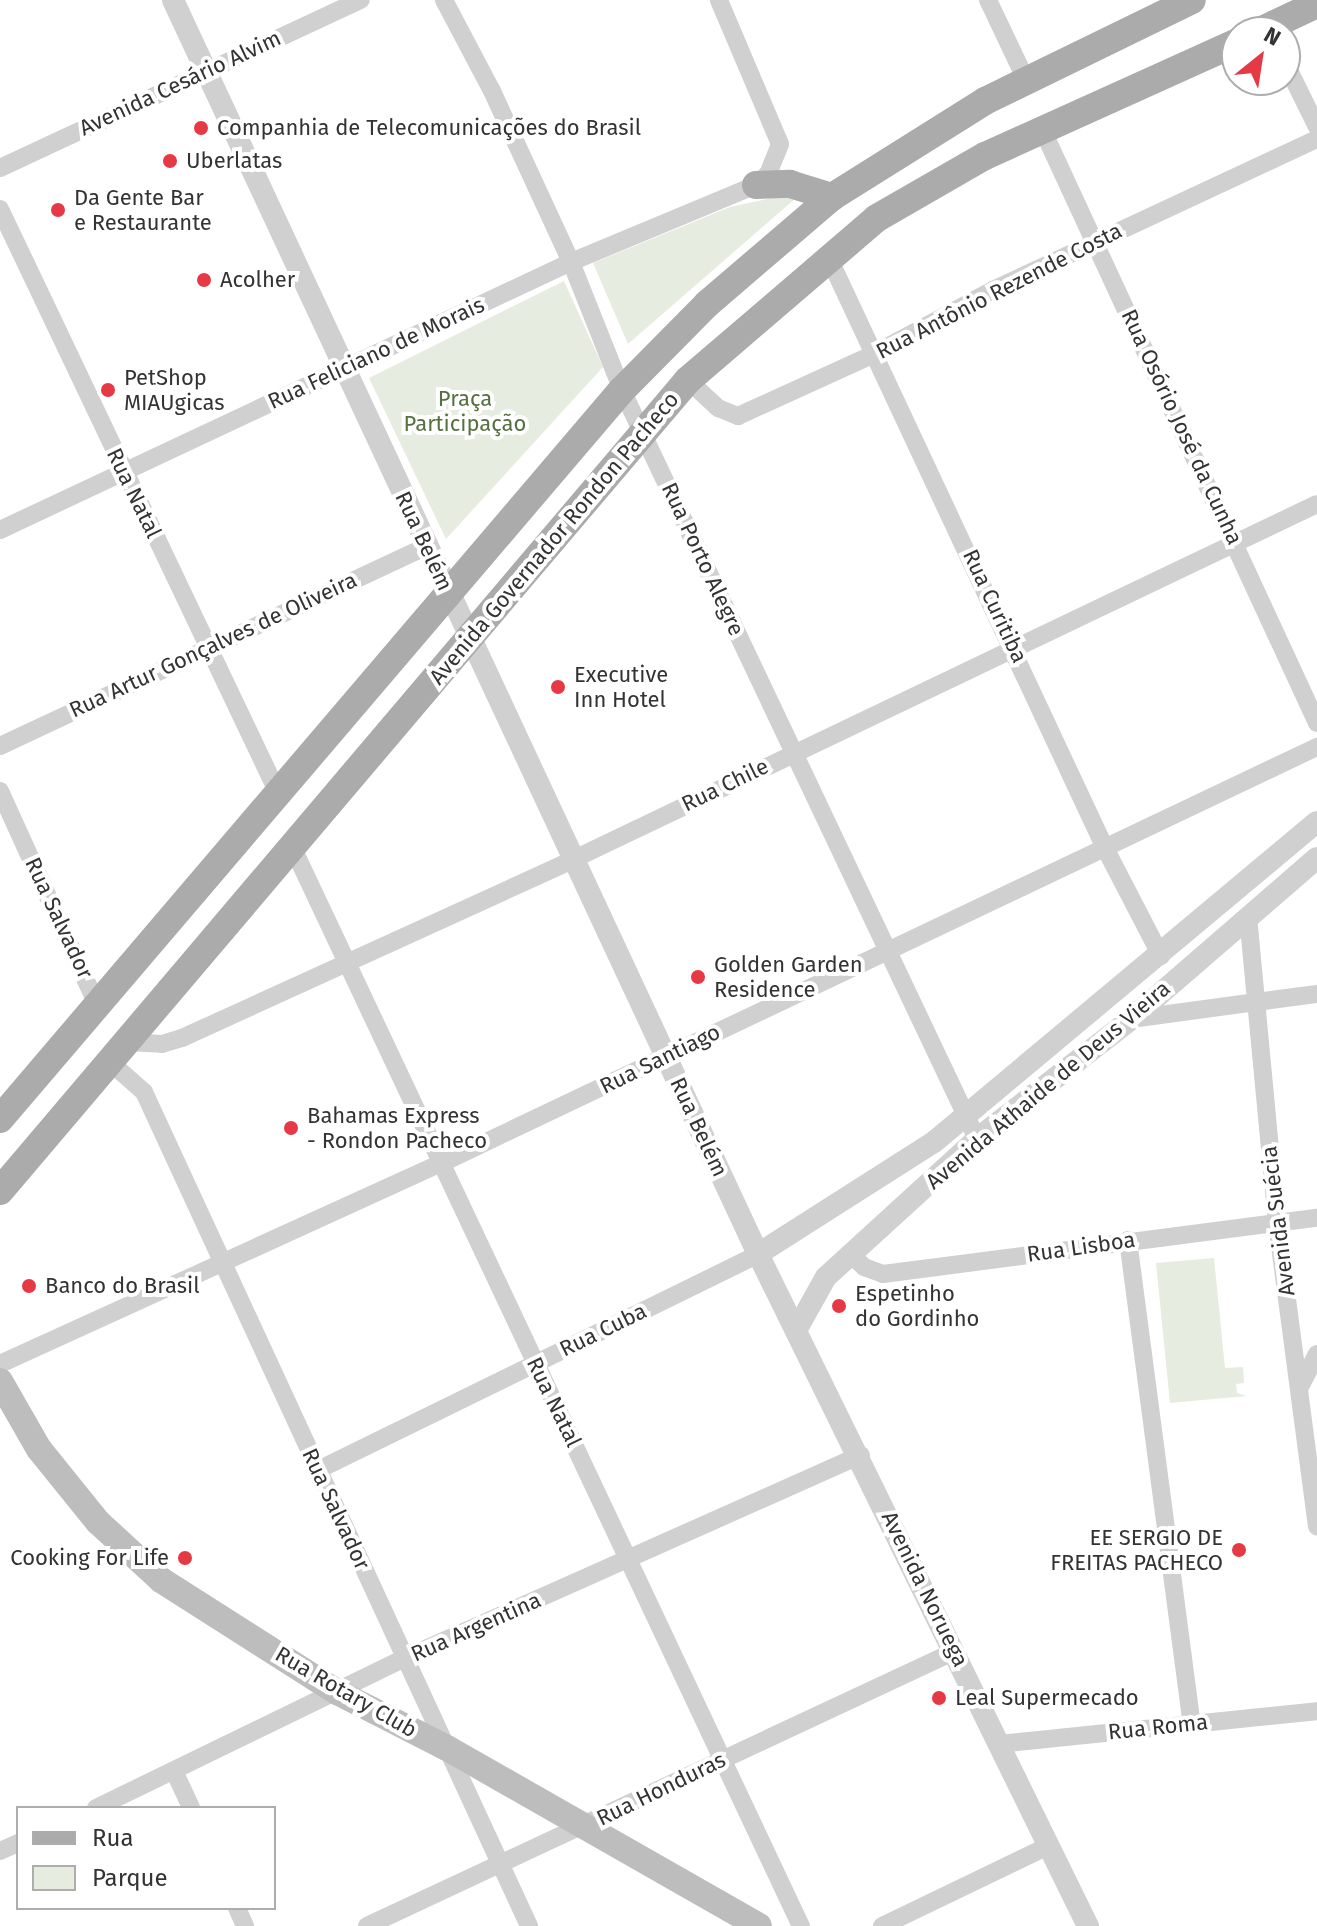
<!DOCTYPE html>
<html>
<head>
<meta charset="utf-8">
<style>
  body { margin:0 }
  #map { position:relative; width:1317px; height:1926px; overflow:hidden; background:#fff; font-family:"Fira Sans",sans-serif }
  div>[style] { position:absolute }
  .green>* { inset:0; background:#e6ecdf }
  .minor>* { height:18px; margin:-9px; padding:0 9px; transform-origin:9px; border-radius:9px; background:#d0d0d0 }
  .tertiary>* { height:22px; margin:-11px; padding:0 11px; transform-origin:11px; border-radius:11px; background:#d0d0d0 }
  .secondary>* { height:26px; margin:-13px; padding:0 13px; transform-origin:13px; border-radius:13px; background:#bdbdbd }
  .primary>* { height:28px; margin:-14px; padding:0 14px; transform-origin:14px; border-radius:14px; background:#ababab }
  .dots>* { width:22px; height:22px; translate:-50% -50%; box-sizing:border-box; border:4px solid #fff; border-radius:50% }
  span { translate:-50% -50%; white-space:nowrap; text-align:center; line-height:1.15; -webkit-text-stroke:8px #fff; paint-order:stroke }
  .street-label { font-size:22px; color:#333 }
  .poi-label { font-size:22px; color:#333 }
  .left { translate:0 -50%; text-align:left }
  .right { translate:-100% -50%; text-align:right }
  .park-label { font-size:22px; color:#56703f }
  .legend { position:absolute; left:16px; top:1806px; width:260px; height:104px; box-sizing:border-box; background:#fff; border:2px solid #adadad; margin:0; padding:10px 14px; list-style:none; font-size:24px; color:#333 }
  .legend li { display:flex; align-items:center; gap:16px; height:40px }
  .legend b { width:40px; border:2px solid #adadad }
  .north { position:absolute; left:1221px; top:16px; width:80px; height:80px; box-sizing:border-box; background:#fff; border:2px solid #adadad; border-radius:50%; rotate:30deg; font-size:22px; font-weight:700; line-height:32px; text-align:center; color:#333 }
  .north::after { content:''; display:block; margin:auto; width:28px; height:36px; background:#e63946; clip-path:polygon(50% 0,100% 100%,50% 72%,0 100%) }
</style>
</head>
<body>
<div id="map">
  <div class="green">
    <i style="clip-path:polygon(804px 191px,628px 344px,593px 263px,730px 207px)"></i>
    <i style="clip-path:polygon(564px 281px,603px 367px,446px 539px,369px 378px)"></i>
    <i style="clip-path:polygon(1214px 1258px,1225px 1368px,1243px 1367px,1244px 1383px,1236px 1384px,1237px 1393px,1247px 1396px,1170px 1403px,1156px 1263px)"></i>
  </div>
  <div class="minor">
    <i style="left:444px;top:0;width:103px;rotate:62.2deg"></i>
    <i style="left:492px;top:91px;width:188px;rotate:65.2deg"></i>
    <i style="left:571px;top:262px;width:138px;rotate:68.3deg"></i>
    <i style="left:622px;top:390px;width:829px;rotate:64.64deg"></i>
    <i style="left:988px;top:0;width:91px;rotate:64.6deg"></i>
    <i style="left:1285px;top:62px;width:72px;rotate:63.8deg"></i>
    <i style="left:1044px;top:133px;width:650px;rotate:65.17deg"></i>
    <i style="left:0;top:168px;width:398px;rotate:-25deg"></i>
    <i style="left:0;top:209px;width:645px;rotate:64.55deg"></i>
    <i style="left:828px;top:256px;width:651px;rotate:64.93deg"></i>
    <i style="left:1104px;top:846px;width:124px;rotate:62.6deg"></i>
    <i style="left:688px;top:380px;width:41px;rotate:43deg"></i>
    <i style="left:718px;top:408px;width:22px;rotate:22deg"></i>
    <i style="left:738px;top:416px;width:152px;rotate:-24.5deg"></i>
    <i style="left:876px;top:353px;width:133px;rotate:-28.3deg"></i>
    <i style="left:993px;top:290px;width:357px;rotate:-25deg"></i>
    <i style="left:0;top:530px;width:631px;rotate:-25.14deg"></i>
    <i style="left:571px;top:262px;width:200px;rotate:-22.6deg"></i>
    <i style="left:756px;top:185px;width:16px;rotate:-43deg"></i>
    <i style="left:768px;top:174px;width:32px;rotate:-68deg"></i>
    <i style="left:780px;top:144px;width:156px;rotate:-113deg"></i>
    <i style="left:0;top:746px;width:472px;rotate:-25.1deg"></i>
    <i style="left:0;top:791px;width:233px;rotate:65.6deg"></i>
    <i style="left:292px;top:846px;width:1194px;rotate:64.77deg"></i>
    <i style="left:1248px;top:916px;width:308px;rotate:84.6deg"></i>
    <i style="left:1277px;top:1223px;width:306px;rotate:82.5deg"></i>
    <i style="left:1131px;top:1019px;width:188px;rotate:-7.7deg"></i>
    <i style="left:126px;top:1042px;width:36px;rotate:3deg"></i>
    <i style="left:162px;top:1044px;width:21px;rotate:-17deg"></i>
    <i style="left:182px;top:1038px;width:431px;rotate:-24.5deg"></i>
    <i style="left:574px;top:859px;width:823px;rotate:-25.54deg"></i>
    <i style="left:110px;top:1062px;width:45px;rotate:41.4deg"></i>
    <i style="left:144px;top:1092px;width:919px;rotate:65.22deg"></i>
    <i style="left:1128px;top:1240px;width:487px;rotate:82.5deg"></i>
    <i style="left:851px;top:1254px;width:18px;rotate:45deg"></i>
    <i style="left:864px;top:1267px;width:20px;rotate:20deg"></i>
    <i style="left:883px;top:1274px;width:438px;rotate:-7.4deg"></i>
    <i style="left:0;top:1364px;width:488px;rotate:-24.5deg"></i>
    <i style="left:444px;top:1162px;width:967px;rotate:-25.43deg"></i>
    <i style="left:1300px;top:1387px;width:37px;rotate:-63deg"></i>
    <i style="left:318px;top:1470px;width:490px;rotate:-26.1deg"></i>
    <i style="left:999px;top:1744px;width:320px;rotate:-5.9deg"></i>
    <i style="left:175px;top:1773px;width:38px;rotate:65deg"></i>
    <i style="left:96px;top:1808px;width:343px;rotate:-25.9deg"></i>
    <i style="left:405px;top:1658px;width:499px;rotate:-24deg"></i>
    <i style="left:0;top:1851px;width:20px;rotate:-24deg"></i>
    <i style="left:237px;top:1908px;width:20px;rotate:66deg"></i>
    <i style="left:367px;top:1926px;width:649px;rotate:-25.06deg"></i>
    <i style="left:882px;top:1926px;width:184px;rotate:-25.7deg"></i>
  </div>
  <div class="tertiary">
    <i style="left:173px;top:0;width:1384px;rotate:64.99deg"></i>
    <i style="left:758px;top:1254px;width:749px;rotate:63.85deg"></i>
    <i style="left:758px;top:1254px;width:209px;rotate:-32.5deg"></i>
    <i style="left:934px;top:1142px;width:499px;rotate:-39.9deg"></i>
    <i style="left:798px;top:1327px;width:57px;rotate:-60.8deg"></i>
    <i style="left:826px;top:1277px;width:205px;rotate:-42.4deg"></i>
    <i style="left:977px;top:1139px;width:195px;rotate:-37.9deg"></i>
    <i style="left:1131px;top:1019px;width:246px;rotate:-40.9deg"></i>
  </div>
  <div class="secondary">
    <i style="left:0;top:1381px;width:78px;rotate:60.2deg"></i>
    <i style="left:39px;top:1449px;width:94px;rotate:51.1deg"></i>
    <i style="left:98px;top:1522px;width:86px;rotate:42.6deg"></i>
    <i style="left:161px;top:1580px;width:209px;rotate:32.5deg"></i>
    <i style="left:337px;top:1692px;width:123px;rotate:27deg"></i>
    <i style="left:447px;top:1748px;width:359px;rotate:29.7deg"></i>
  </div>
  <div class="primary">
    <i style="left:1258px;top:32px;width:65px;rotate:-25.4deg"></i>
    <i style="left:756px;top:185px;width:34px;rotate:-2deg"></i>
    <i style="left:790px;top:184px;width:44px;rotate:17.2deg"></i>
    <i style="left:0;top:1119px;width:958px;rotate:-49.53deg"></i>
    <i style="left:622px;top:390px;width:121px;rotate:-45.3deg"></i>
    <i style="left:707px;top:304px;width:165px;rotate:-40.6deg"></i>
    <i style="left:832px;top:197px;width:181px;rotate:-32.1deg"></i>
    <i style="left:985px;top:101px;width:230px;rotate:-26deg"></i>
    <i style="left:0;top:1191px;width:1064px;rotate:-49.69deg"></i>
    <i style="left:688px;top:380px;width:249px;rotate:-40.6deg"></i>
    <i style="left:877px;top:218px;width:125px;rotate:-29.9deg"></i>
    <i style="left:985px;top:156px;width:277px;rotate:-24.3deg"></i>
  </div>
  <div class="dots">
    <i style="left:201px;top:128px;background:#e63946"></i>
    <i style="left:170px;top:161px;background:#e63946"></i>
    <i style="left:58px;top:210px;background:#e63946"></i>
    <i style="left:204px;top:280px;background:#e63946"></i>
    <i style="left:108px;top:390px;background:#e63946"></i>
    <i style="left:558px;top:687px;background:#e63946"></i>
    <i style="left:698px;top:977px;background:#e63946"></i>
    <i style="left:291px;top:1128px;background:#e63946"></i>
    <i style="left:29px;top:1286px;background:#e63946"></i>
    <i style="left:839px;top:1306px;background:#e63946"></i>
    <i style="left:1239px;top:1550px;background:#e63946"></i>
    <i style="left:185px;top:1558px;background:#e63946"></i>
    <i style="left:939px;top:1698px;background:#e63946"></i>
  </div>
  <div class="street-label">
    <span style="left:180px;top:83px;rotate:-25deg">Avenida Cesário Alvim</span>
    <span style="left:999px;top:291px;rotate:-27deg">Rua Antônio Rezende Costa</span>
    <span style="left:376px;top:353px;rotate:-25deg">Rua Feliciano de Morais</span>
    <span style="left:1182px;top:427px;rotate:65deg">Rua Osório José da Cunha</span>
    <span style="left:134px;top:493px;rotate:64deg">Rua Natal</span>
    <span style="left:554px;top:538px;rotate:-50deg">Avenida Governador Rondon Pacheco</span>
    <span style="left:424px;top:541px;rotate:65deg">Rua Belém</span>
    <span style="left:703px;top:559px;rotate:65deg">Rua Porto Alegre</span>
    <span style="left:995px;top:606px;rotate:65deg">Rua Curitiba</span>
    <span style="left:213px;top:645px;rotate:-25deg">Rua Artur Gonçalves de Oliveira</span>
    <span style="left:725px;top:785px;rotate:-26deg">Rua Chile</span>
    <span style="left:59px;top:918px;rotate:65deg">Rua Salvador</span>
    <span style="left:660px;top:1059px;rotate:-26deg">Rua Santiago</span>
    <span style="left:1048px;top:1085px;rotate:-40deg">Avenida Athaide de Deus Vieira</span>
    <span style="left:699px;top:1127px;rotate:65deg">Rua Belém</span>
    <span style="left:1278px;top:1221px;rotate:-97deg">Avenida Suécia</span>
    <span style="left:1081px;top:1247px;rotate:-8deg">Rua Lisboa</span>
    <span style="left:603px;top:1330px;rotate:-26deg">Rua Cuba</span>
    <span style="left:554px;top:1402px;rotate:64deg">Rua Natal</span>
    <span style="left:336px;top:1509px;rotate:65deg">Rua Salvador</span>
    <span style="left:925px;top:1589px;rotate:64deg">Avenida Noruega</span>
    <span style="left:476px;top:1627px;rotate:-24deg">Rua Argentina</span>
    <span style="left:346px;top:1692px;rotate:30deg">Rua Rotary Club</span>
    <span style="left:1158px;top:1727px;rotate:-6deg">Rua Roma</span>
    <span style="left:661px;top:1789px;rotate:-26deg">Rua Honduras</span>
  </div>
  <div class="poi-label">
    <span class="left" style="left:217px;top:128px">Companhia de Telecomunicações do Brasil</span>
    <span class="left" style="left:186px;top:161px">Uberlatas</span>
    <span class="left" style="left:74px;top:210px">Da Gente Bar<br>e Restaurante</span>
    <span class="left" style="left:220px;top:280px">Acolher</span>
    <span class="left" style="left:124px;top:390px">PetShop<br>MIAUgicas</span>
    <span class="left" style="left:574px;top:687px">Executive<br>Inn Hotel</span>
    <span class="left" style="left:714px;top:977px">Golden Garden<br>Residence</span>
    <span class="left" style="left:307px;top:1128px">Bahamas Express<br>- Rondon Pacheco</span>
    <span class="left" style="left:45px;top:1286px">Banco do Brasil</span>
    <span class="left" style="left:855px;top:1306px">Espetinho<br>do Gordinho</span>
    <span class="right" style="left:1223px;top:1550px">EE SERGIO DE<br>FREITAS PACHECO</span>
    <span class="right" style="left:169px;top:1558px">Cooking For Life</span>
    <span class="left" style="left:955px;top:1698px">Leal Supermecado</span>
  </div>
  <div class="park-label">
    <span style="left:465px;top:411px">Praça<br>Participação</span>
  </div>
  <ul class="legend">
  <li><b style="height:10px;background:#ababab"></b>Rua</li>
  <li><b style="height:22px;background:#e6ecdf"></b>Parque</li>
  </ul>
  <div class="north">N</div>
</div>
</body>
</html>
